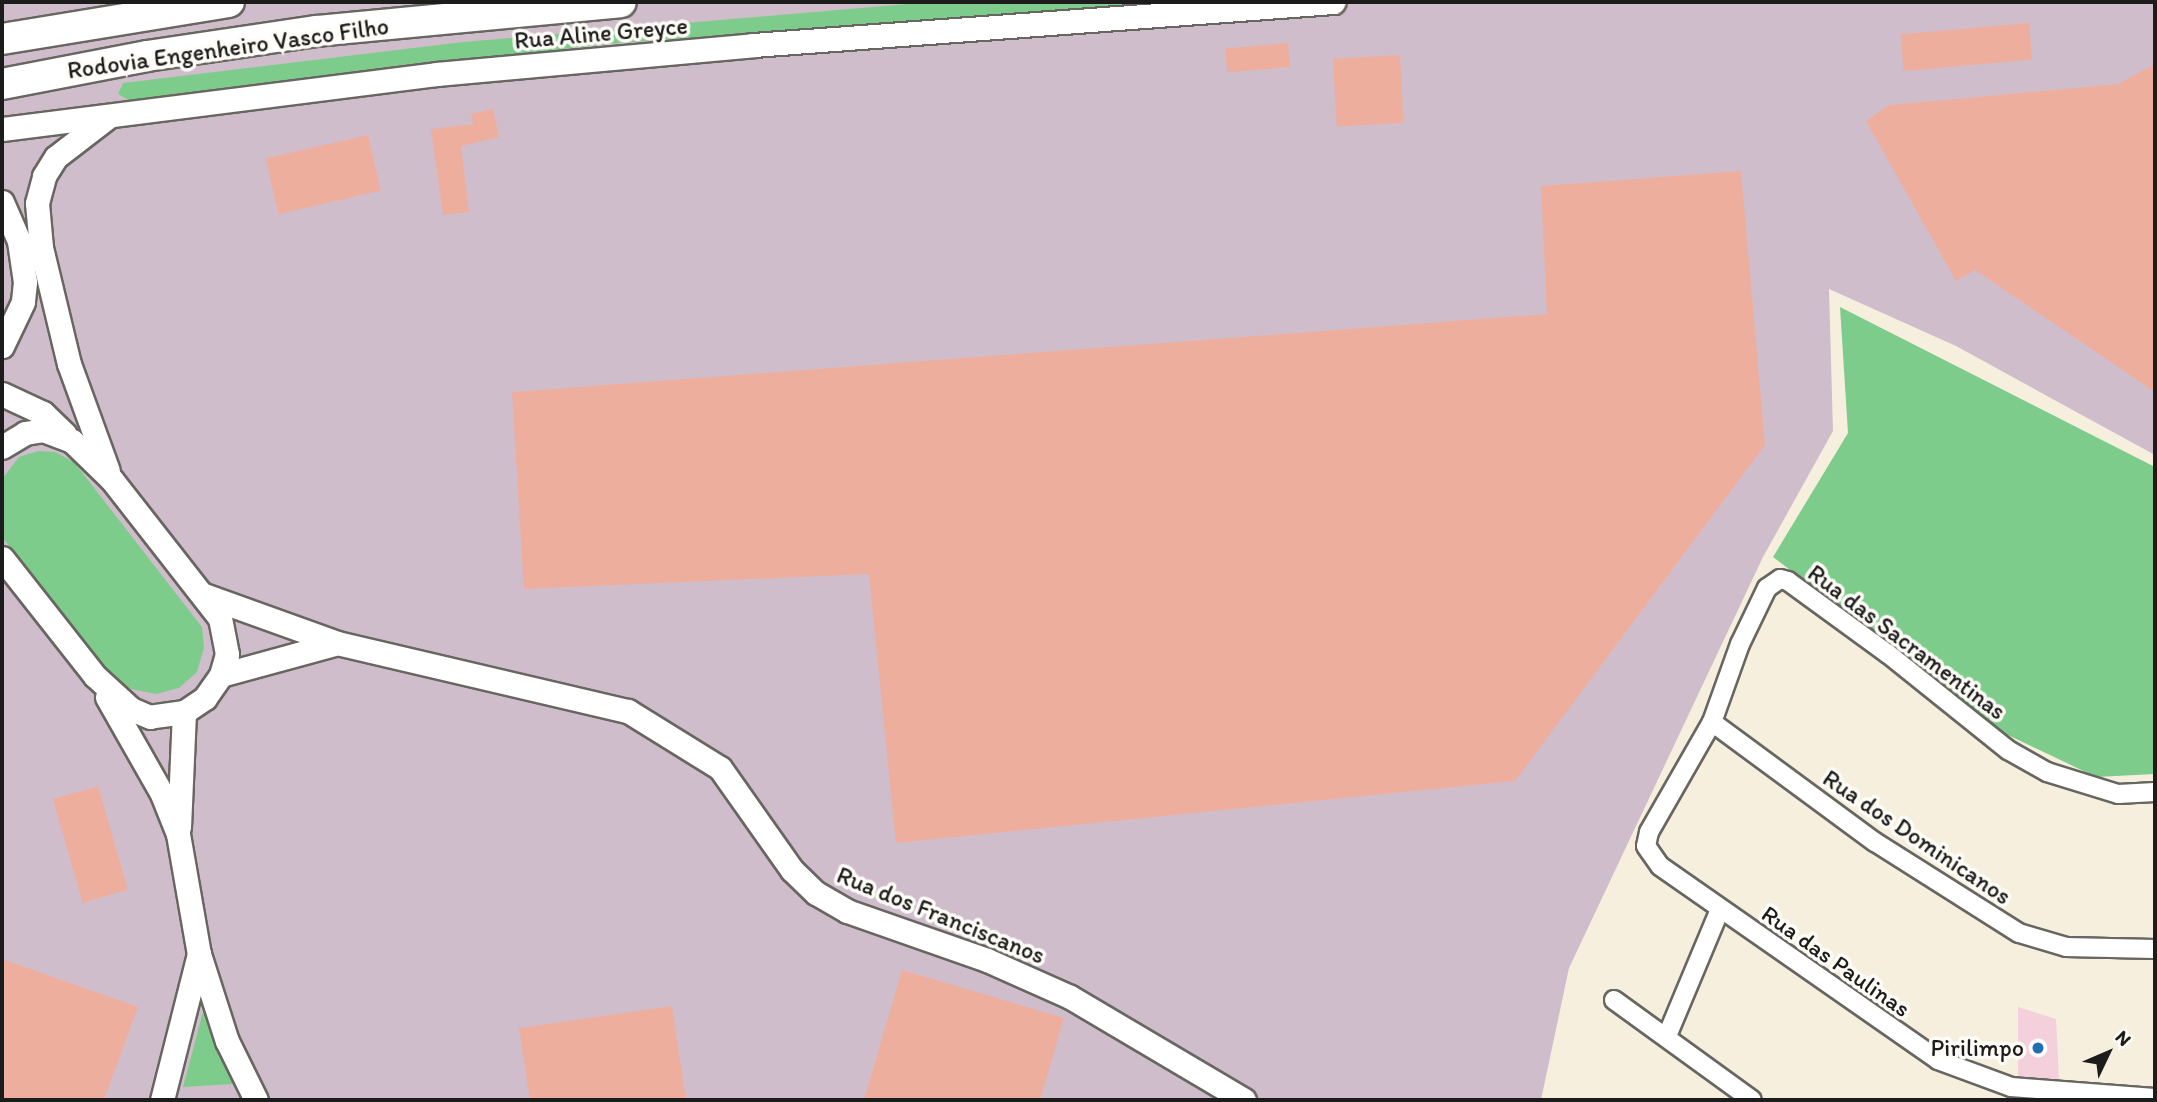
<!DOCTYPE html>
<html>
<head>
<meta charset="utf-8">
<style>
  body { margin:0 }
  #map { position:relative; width:2157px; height:1102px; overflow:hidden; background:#f6efde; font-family:Itim,sans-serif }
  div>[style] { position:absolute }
  .built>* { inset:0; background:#f4cfdc }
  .industrial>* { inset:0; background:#d0bdcc }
  .green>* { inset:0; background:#7ecc8b }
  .building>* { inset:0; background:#eeae9d; transform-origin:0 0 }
  .roads { filter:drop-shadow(2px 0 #686660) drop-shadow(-2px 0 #686660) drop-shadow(0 2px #686660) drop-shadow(0 -2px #686660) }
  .street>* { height:18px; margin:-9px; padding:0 9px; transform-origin:9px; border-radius:9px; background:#fff }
  .secondary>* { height:23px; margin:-11.5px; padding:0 11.5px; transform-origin:11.5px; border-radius:11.5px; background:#fff }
  .highway>* { height:30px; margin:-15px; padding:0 15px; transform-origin:15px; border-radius:15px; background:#fff }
  .dots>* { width:19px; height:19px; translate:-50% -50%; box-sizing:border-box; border:4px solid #fdfcf7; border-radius:50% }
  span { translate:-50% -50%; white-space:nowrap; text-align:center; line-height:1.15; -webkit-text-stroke:7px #fdfcf7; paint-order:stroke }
  .street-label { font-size:24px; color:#1c1c1c }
  .poi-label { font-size:24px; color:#1c1c1c }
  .right { translate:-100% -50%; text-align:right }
  .frame { position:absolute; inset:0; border:4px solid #1c1c1c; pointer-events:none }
  .north { position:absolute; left:2073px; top:1018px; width:70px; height:70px; -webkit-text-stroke:5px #fdfcf7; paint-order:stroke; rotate:46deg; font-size:19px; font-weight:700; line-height:28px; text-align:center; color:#1c1c1c }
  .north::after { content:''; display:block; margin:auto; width:24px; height:32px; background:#1c1c1c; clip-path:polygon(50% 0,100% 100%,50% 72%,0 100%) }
</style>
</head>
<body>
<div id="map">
  <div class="built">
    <i style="clip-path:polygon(2018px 1007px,2056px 1019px,2059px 1079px,2018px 1077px)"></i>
  </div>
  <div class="industrial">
    <i style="clip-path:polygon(2px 2px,2155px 2px,2155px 455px,1956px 346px,1829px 289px,1833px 431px,1763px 557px,1569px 968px,1541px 1100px,2px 1100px)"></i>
  </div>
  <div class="green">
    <i style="clip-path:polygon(931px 2px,1200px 2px,606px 44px,130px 101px,118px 94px,123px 83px,463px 42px)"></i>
    <i style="clip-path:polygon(1840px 307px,2155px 467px,2155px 774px,2096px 777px,2008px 735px,1773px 557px,1848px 433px)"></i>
    <i style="clip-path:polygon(38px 451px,55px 452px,74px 462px,202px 627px,204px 648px,197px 672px,179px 688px,156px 694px,131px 689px,110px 675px,2px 537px,2px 479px,19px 457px)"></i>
    <i style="clip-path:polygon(205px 1004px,233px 1084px,183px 1087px)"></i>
  </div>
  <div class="building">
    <i style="left:2029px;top:23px;width:37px;height:129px;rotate:85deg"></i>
    <i style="left:1288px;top:43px;width:24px;height:63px;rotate:85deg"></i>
    <i style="left:1400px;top:55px;width:68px;height:67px;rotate:87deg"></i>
    <i style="clip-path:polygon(2155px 64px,2155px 392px,1975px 270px,1956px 281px,1866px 121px,1889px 105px,2118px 84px)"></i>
    <i style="clip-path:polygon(493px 109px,499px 137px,461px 146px,469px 212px,443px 215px,431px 129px,473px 124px,471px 114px)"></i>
    <i style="left:368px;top:135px;width:57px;height:105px;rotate:77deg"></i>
    <i style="clip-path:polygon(1741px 171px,1765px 445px,1515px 781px,896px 843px,869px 574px,524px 589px,512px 392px,1547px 314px,1541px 186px)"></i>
    <i style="left:98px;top:786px;width:108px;height:47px;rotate:74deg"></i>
    <i style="clip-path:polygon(2px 959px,138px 1007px,104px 1100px,2px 1100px)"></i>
    <i style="clip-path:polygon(902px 970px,1064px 1018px,1040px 1100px,864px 1100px)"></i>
    <i style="clip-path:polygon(672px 1006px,686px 1100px,530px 1100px,519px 1028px)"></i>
  </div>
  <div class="roads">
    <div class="street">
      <i style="left:1712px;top:722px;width:202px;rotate:36.4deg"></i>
      <i style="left:1875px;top:842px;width:170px;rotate:32.3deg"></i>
      <i style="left:2019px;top:933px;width:49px;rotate:16.6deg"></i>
      <i style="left:2066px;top:947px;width:89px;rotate:1.3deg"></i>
      <i style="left:2155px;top:792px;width:37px;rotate:177deg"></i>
      <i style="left:2118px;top:794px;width:74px;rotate:-162.8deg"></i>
      <i style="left:2047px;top:772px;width:45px;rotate:-150.6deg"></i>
      <i style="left:2008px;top:750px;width:154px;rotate:-141.3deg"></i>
      <i style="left:1888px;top:654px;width:124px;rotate:-143.9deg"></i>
      <i style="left:1788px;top:581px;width:8px;rotate:-166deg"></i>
      <i style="left:1780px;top:579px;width:16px;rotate:145deg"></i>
      <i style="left:1767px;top:588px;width:62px;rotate:115.7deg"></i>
      <i style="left:1740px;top:644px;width:83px;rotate:109.7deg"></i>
      <i style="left:1712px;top:722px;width:127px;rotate:119.8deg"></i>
      <i style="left:1649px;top:832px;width:14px;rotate:102deg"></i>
      <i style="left:1646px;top:846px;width:24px;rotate:55deg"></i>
      <i style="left:1660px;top:866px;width:339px;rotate:34.9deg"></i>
      <i style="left:1938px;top:1060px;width:78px;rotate:20.3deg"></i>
      <i style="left:2011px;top:1087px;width:144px;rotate:4.4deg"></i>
      <i style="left:1614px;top:1000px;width:170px;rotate:35.9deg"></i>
      <i style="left:1667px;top:1036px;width:138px;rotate:-67.3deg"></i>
    </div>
    <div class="secondary">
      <i style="left:2px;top:129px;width:438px;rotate:-7.2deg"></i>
      <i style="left:437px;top:74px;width:317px;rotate:-5.2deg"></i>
      <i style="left:753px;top:45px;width:582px;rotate:-4.24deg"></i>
      <i style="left:2px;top:202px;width:43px;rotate:66.4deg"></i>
      <i style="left:19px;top:241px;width:41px;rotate:81.7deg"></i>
      <i style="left:25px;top:282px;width:20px;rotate:96deg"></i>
      <i style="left:23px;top:302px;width:49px;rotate:115.5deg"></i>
      <i style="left:2px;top:394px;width:45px;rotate:24.9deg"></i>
      <i style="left:43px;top:413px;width:30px;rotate:44deg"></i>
      <i style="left:2px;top:447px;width:27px;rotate:-31deg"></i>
      <i style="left:25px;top:433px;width:18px;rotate:-9deg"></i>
      <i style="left:43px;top:430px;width:31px;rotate:21deg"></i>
      <i style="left:72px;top:441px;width:56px;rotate:44.3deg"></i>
      <i style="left:112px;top:480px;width:175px;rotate:52deg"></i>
      <i style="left:220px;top:618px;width:37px;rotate:79deg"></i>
      <i style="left:227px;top:654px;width:22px;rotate:106deg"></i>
      <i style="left:221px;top:675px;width:28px;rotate:125deg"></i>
      <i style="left:205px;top:698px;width:25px;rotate:146deg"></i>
      <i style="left:184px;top:712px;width:34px;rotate:172deg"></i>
      <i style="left:150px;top:717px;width:21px;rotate:-157deg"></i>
      <i style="left:131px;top:709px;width:49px;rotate:-137.5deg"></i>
      <i style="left:95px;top:676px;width:150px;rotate:-128.2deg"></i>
      <i style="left:108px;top:471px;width:114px;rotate:-110deg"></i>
      <i style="left:69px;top:364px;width:120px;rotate:-103.5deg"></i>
      <i style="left:41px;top:247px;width:44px;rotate:-95.2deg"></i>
      <i style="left:37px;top:203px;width:28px;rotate:-75deg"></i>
      <i style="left:44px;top:176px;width:22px;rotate:-58deg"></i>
      <i style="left:56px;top:157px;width:67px;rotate:-37.7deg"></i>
      <i style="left:204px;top:595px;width:141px;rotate:19.8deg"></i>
      <i style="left:337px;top:643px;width:299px;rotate:13.2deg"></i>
      <i style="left:628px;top:711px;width:108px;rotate:31.8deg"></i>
      <i style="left:720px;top:768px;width:125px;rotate:54.8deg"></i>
      <i style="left:792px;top:870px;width:33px;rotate:44deg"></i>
      <i style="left:816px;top:893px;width:36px;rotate:30deg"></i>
      <i style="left:847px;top:911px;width:148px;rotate:19.3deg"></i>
      <i style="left:987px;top:960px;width:91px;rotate:24deg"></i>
      <i style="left:1070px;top:997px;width:202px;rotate:30.6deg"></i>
      <i style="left:221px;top:675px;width:117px;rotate:-15.3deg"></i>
      <i style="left:107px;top:697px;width:112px;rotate:60.4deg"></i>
      <i style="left:162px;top:794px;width:43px;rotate:68.2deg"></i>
      <i style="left:178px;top:834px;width:122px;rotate:80.1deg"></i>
      <i style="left:199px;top:954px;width:91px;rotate:72.2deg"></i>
      <i style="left:227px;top:1041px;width:66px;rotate:63.8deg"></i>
      <i style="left:179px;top:827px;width:115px;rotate:-87.5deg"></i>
      <i style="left:162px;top:1100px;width:151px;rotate:-75.8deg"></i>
    </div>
    <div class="highway">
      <i style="left:2px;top:39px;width:230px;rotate:-9.3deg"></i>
      <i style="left:2px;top:84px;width:148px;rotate:-10.9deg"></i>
      <i style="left:147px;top:56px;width:172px;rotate:-8.4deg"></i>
      <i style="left:317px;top:31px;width:305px;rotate:-5.4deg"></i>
    </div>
  </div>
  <div class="dots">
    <i style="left:2038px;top:1048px;background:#1f6fb2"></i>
  </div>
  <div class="street-label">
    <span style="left:601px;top:33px;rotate:-5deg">Rua Aline Greyce</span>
    <span style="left:228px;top:48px;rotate:-8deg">Rodovia Engenheiro Vasco Filho</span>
    <span style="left:1907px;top:642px;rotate:37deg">Rua das Sacramentinas</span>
    <span style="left:1917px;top:837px;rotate:34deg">Rua dos Dominicanos</span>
    <span style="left:941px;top:915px;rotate:22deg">Rua dos Franciscanos</span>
    <span style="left:1836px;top:961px;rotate:35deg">Rua das Paulinas</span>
  </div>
  <div class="poi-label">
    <span class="right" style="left:2024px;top:1048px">Pirilimpo</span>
  </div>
  <div class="frame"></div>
  <div class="north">N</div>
</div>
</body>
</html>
